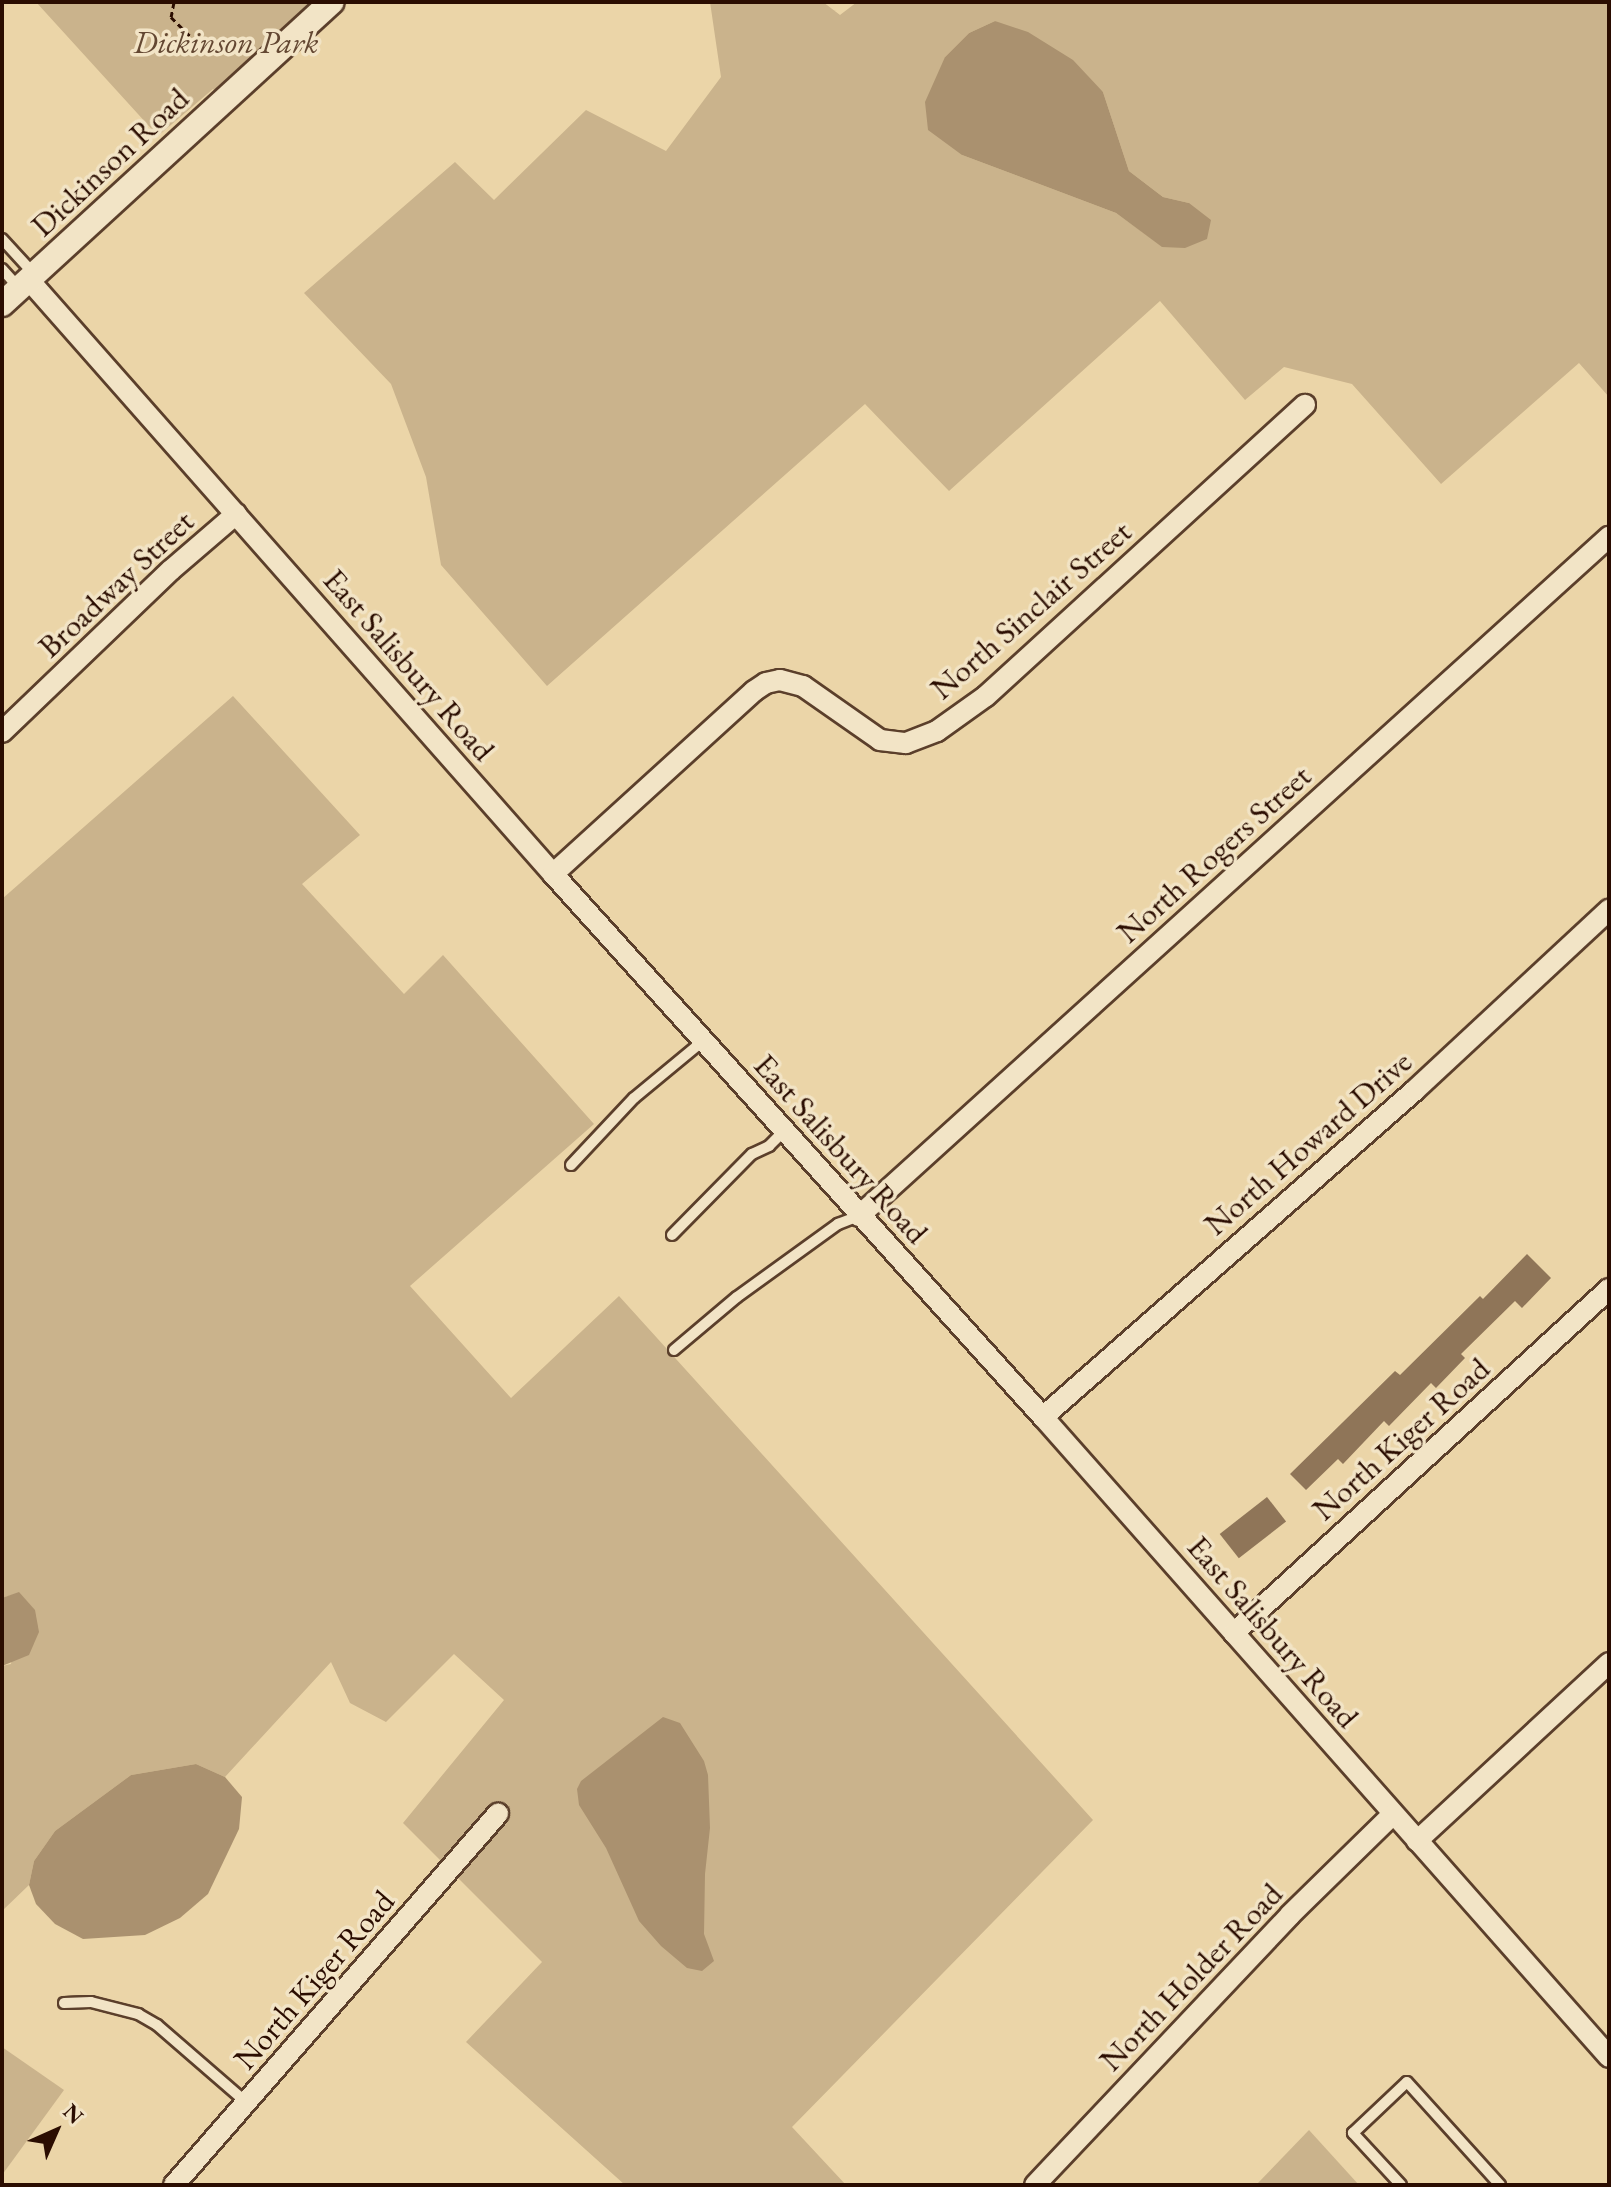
<!DOCTYPE html>
<html>
<head>
<meta charset="utf-8">
<style>
  body { margin:0 }
  #map { position:relative; width:1611px; height:2187px; overflow:hidden; background:#ebd5a8; font-family:"EB Garamond",serif }
  div>[style] { position:absolute }
  .green>* { inset:0; background:#cab38c }
  .water>* { inset:0; background:#aa916f }
  .building>* { inset:0; background:#8f7558; transform-origin:0 0 }
  .path>* { height:3px; margin-top:-1.5px; transform-origin:0; background:repeating-linear-gradient(90deg,#2b0d01 0 6px,transparent 0 10px) }
  .roads { filter:drop-shadow(2px 0 #5b3f2b) drop-shadow(-2px 0 #5b3f2b) drop-shadow(0 2px #5b3f2b) drop-shadow(0 -2px #5b3f2b) }
  .service>* { height:10px; margin:-5px; padding:0 5px; transform-origin:5px; border-radius:5px; background:#f2e4c6 }
  .minor>* { height:20px; margin:-10px; padding:0 10px; transform-origin:10px; border-radius:10px; background:#f2e4c6 }
  .tertiary>* { height:24px; margin:-12px; padding:0 12px; transform-origin:12px; border-radius:12px; background:#f2e4c6 }
  span { translate:-50% -50%; white-space:nowrap; text-align:center; line-height:1.15; -webkit-text-stroke:7px #f2e4c6; paint-order:stroke }
  .park-label { font-size:32px; color:#634732; font-style:italic }
  .street-label { font-size:32px; color:#2b0d01 }
  .frame { position:absolute; inset:0; border:4px solid #2b0d01; pointer-events:none }
  .north { position:absolute; left:16px; top:2091px; width:80px; height:80px; -webkit-text-stroke:6px #f2e4c6; paint-order:stroke; rotate:45deg; font-size:22px; font-weight:700; line-height:32px; text-align:center; color:#2b0d01 }
  .north::after { content:''; display:block; margin:auto; width:28px; height:36px; background:#2b0d01; clip-path:polygon(50% 0,100% 100%,50% 72%,0 100%) }
</style>
</head>
<body>
<div id="map">
  <div class="green">
    <i style="clip-path:polygon(36px 2px,331px 2px,224px 100px,213px 89px,158px 136px)"></i>
    <i style="clip-path:polygon(evenodd,710px 2px,823px 2px,840px 15px,857px 2px,1609px 2px,1609px 397px,1579px 363px,1441px 484px,1352px 384px,1284px 367px,1245px 400px,1160px 301px,949px 491px,865px 404px,547px 686px,441px 565px,426px 477px,391px 384px,304px 293px,455px 162px,494px 200px,586px 110px,666px 151px,721px 77px,710px 2px,995px 21px,1103px 92px,1129px 171px,1163px 197px,1189px 203px,1163px 247px,1116px 213px,962px 155px,945px 57px,969px 33px,995px 21px)"></i>
    <i style="clip-path:polygon(233px 696px,360px 835px,302px 884px,404px 994px,443px 955px,594px 1124px,410px 1286px,511px 1398px,619px 1296px,1093px 1820px,792px 2127px,846px 2185px,625px 2185px,466px 2042px,542px 1962px,403px 1823px,504px 1700px,454px 1654px,386px 1722px,350px 1703px,331px 1662px,225px 1777px,196px 1764px,131px 1775px,55px 1831px,34px 1861px,29px 1885px,2px 1911px,2px 1666px,11px 1664px,19px 1593px,2px 1598px,2px 899px)"></i>
    <i style="clip-path:polygon(2px 2047px,64px 2090px,2px 2175px)"></i>
    <i style="clip-path:polygon(1309px 2130px,1359px 2185px,1256px 2185px)"></i>
  </div>
  <div class="water">
    <i style="clip-path:polygon(995px 21px,1028px 32px,1073px 60px,1103px 92px,1129px 171px,1163px 197px,1189px 203px,1211px 220px,1207px 239px,1185px 248px,1162px 247px,1116px 213px,962px 155px,928px 130px,925px 102px,945px 57px,969px 33px)"></i>
    <i style="clip-path:polygon(19px 1592px,35px 1610px,39px 1632px,29px 1655px,2px 1666px,2px 1598px)"></i>
    <i style="clip-path:polygon(663px 1717px,680px 1723px,704px 1761px,708px 1775px,710px 1828px,705px 1874px,704px 1934px,714px 1961px,702px 1971px,687px 1968px,661px 1946px,639px 1921px,606px 1848px,579px 1805px,577px 1789px,581px 1781px)"></i>
    <i style="clip-path:polygon(196px 1764px,225px 1777px,242px 1797px,239px 1829px,208px 1894px,180px 1918px,145px 1935px,83px 1939px,55px 1924px,36px 1904px,29px 1885px,34px 1861px,55px 1831px,131px 1775px)"></i>
  </div>
  <div class="building">
    <i style="clip-path:polygon(1527px 1254px,1551px 1278px,1522px 1308px,1515px 1301px,1461px 1354px,1465px 1358px,1436px 1388px,1431px 1383px,1389px 1426px,1384px 1421px,1343px 1464px,1338px 1459px,1306px 1490px,1290px 1474px,1395px 1371px,1400px 1375px,1480px 1296px,1483px 1299px)"></i>
    <i style="left:1267px;top:1497px;width:31px;height:60px;rotate:52deg"></i>
  </div>
  <div class="path">
    <i style="left:174px;top:2px;width:15px;rotate:101deg"></i>
    <i style="left:171px;top:17px;width:27px;rotate:45deg"></i>
  </div>
  <div class="roads">
    <div class="service">
      <i style="left:2px;top:239px;width:46px;rotate:47.6deg"></i>
      <i style="left:2px;top:269px;width:24px;rotate:48deg"></i>
      <i style="left:571px;top:1165px;width:92px;rotate:-46.8deg"></i>
      <i style="left:634px;top:1098px;width:91px;rotate:-39.6deg"></i>
      <i style="left:672px;top:1235px;width:114px;rotate:-45.4deg"></i>
      <i style="left:752px;top:1154px;width:19px;rotate:-25deg"></i>
      <i style="left:769px;top:1146px;width:21px;rotate:-45deg"></i>
      <i style="left:674px;top:1350px;width:82px;rotate:-40.1deg"></i>
      <i style="left:737px;top:1297px;width:125px;rotate:-35.9deg"></i>
      <i style="left:838px;top:1224px;width:22px;rotate:-21deg"></i>
      <i style="left:64px;top:2003px;width:27px;rotate:-2deg"></i>
      <i style="left:91px;top:2002px;width:49px;rotate:14.3deg"></i>
      <i style="left:138px;top:2014px;width:22px;rotate:30deg"></i>
      <i style="left:157px;top:2025px;width:118px;rotate:40.9deg"></i>
      <i style="left:1401px;top:2185px;width:71px;rotate:-132.7deg"></i>
      <i style="left:1353px;top:2133px;width:74px;rotate:-43.4deg"></i>
      <i style="left:1407px;top:2082px;width:139px;rotate:47.9deg"></i>
    </div>
    <div class="minor">
      <i style="left:29px;top:280px;width:792px;rotate:48.58deg"></i>
      <i style="left:553px;top:874px;width:731px;rotate:47.94deg"></i>
      <i style="left:1043px;top:1417px;width:854px;rotate:48.51deg"></i>
      <i style="left:2px;top:732px;width:234px;rotate:-43.8deg"></i>
      <i style="left:171px;top:570px;width:86px;rotate:-40.7deg"></i>
      <i style="left:553px;top:874px;width:272px;rotate:-42.3deg"></i>
      <i style="left:754px;top:691px;width:14px;rotate:-34deg"></i>
      <i style="left:766px;top:683px;width:14px;rotate:-12deg"></i>
      <i style="left:780px;top:680px;width:24px;rotate:15deg"></i>
      <i style="left:803px;top:686px;width:94px;rotate:35deg"></i>
      <i style="left:880px;top:740px;width:26px;rotate:7deg"></i>
      <i style="left:906px;top:743px;width:33px;rotate:-21deg"></i>
      <i style="left:937px;top:731px;width:60px;rotate:-35.5deg"></i>
      <i style="left:986px;top:696px;width:432px;rotate:-42.4deg"></i>
      <i style="left:859px;top:1216px;width:1012px;rotate:-42.16deg"></i>
      <i style="left:1043px;top:1417px;width:495px;rotate:-41.3deg"></i>
      <i style="left:1415px;top:1090px;width:265px;rotate:-42.9deg"></i>
      <i style="left:1234px;top:1633px;width:509px;rotate:-42.53deg"></i>
      <i style="left:1417px;top:1841px;width:262px;rotate:-42.8deg"></i>
      <i style="left:174px;top:2185px;width:493px;rotate:-48.9deg"></i>
      <i style="left:1035px;top:2185px;width:371px;rotate:-46.6deg"></i>
      <i style="left:1290px;top:1915px;width:144px;rotate:-44.4deg"></i>
    </div>
    <div class="tertiary">
      <i style="left:2px;top:304px;width:447px;rotate:-42.5deg"></i>
    </div>
  </div>
  <div class="park-label">
    <span style="left:226px;top:42px">Dickinson Park</span>
  </div>
  <div class="street-label">
    <span style="left:110px;top:162px;rotate:-43deg">Dickinson Road</span>
    <span style="left:116px;top:584px;rotate:-43deg">Broadway Street</span>
    <span style="left:1031px;top:610px;rotate:-41deg">North Sinclair Street</span>
    <span style="left:409px;top:665px;rotate:49deg">East Salisbury Road</span>
    <span style="left:1214px;top:854px;rotate:-42deg">North Rogers Street</span>
    <span style="left:1308px;top:1143px;rotate:-41deg">North Howard Drive</span>
    <span style="left:841px;top:1149px;rotate:48deg">East Salisbury Road</span>
    <span style="left:1401px;top:1439px;rotate:-42deg">North Kiger Road</span>
    <span style="left:1273px;top:1632px;rotate:49deg">East Salisbury Road</span>
    <span style="left:1191px;top:1977px;rotate:-46deg">North Holder Road</span>
    <span style="left:314px;top:1980px;rotate:-49deg">North Kiger Road</span>
  </div>
  <div class="frame"></div>
  <div class="north">N</div>
</div>
</body>
</html>
